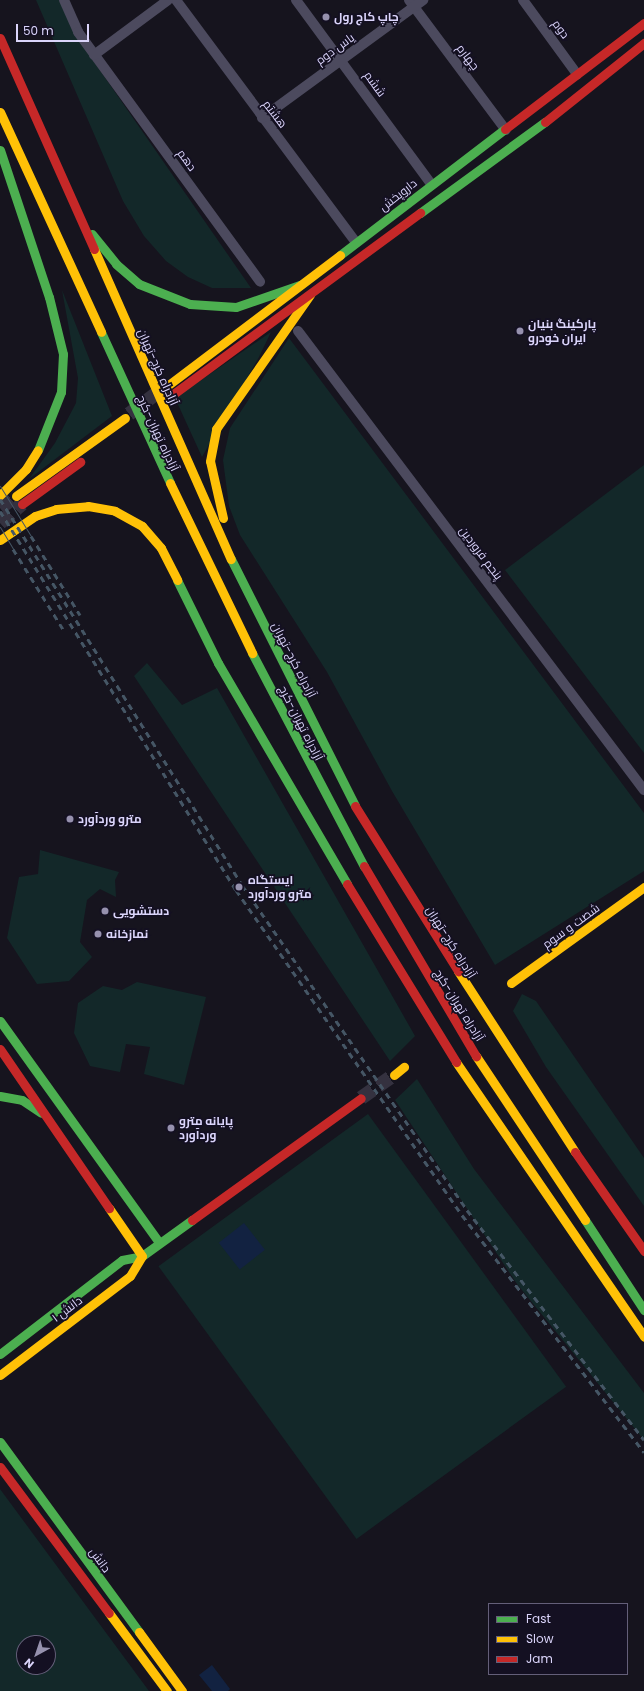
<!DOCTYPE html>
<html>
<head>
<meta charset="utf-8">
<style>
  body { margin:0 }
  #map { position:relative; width:644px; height:1691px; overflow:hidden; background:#16141e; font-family:Poppins,Cairo,sans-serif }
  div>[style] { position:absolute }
  .green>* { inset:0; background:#132829; transform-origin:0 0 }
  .water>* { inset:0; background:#122241; transform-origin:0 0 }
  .secondary-tunnel>* { height:14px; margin-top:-7px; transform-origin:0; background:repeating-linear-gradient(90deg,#34313f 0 14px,transparent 0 21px) }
  .street>* { height:10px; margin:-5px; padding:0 5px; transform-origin:5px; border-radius:5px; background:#4c4a5e }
  .fast>* { height:9px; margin:-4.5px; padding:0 4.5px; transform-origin:4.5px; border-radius:4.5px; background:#4caf50 }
  .slow>* { height:9px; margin:-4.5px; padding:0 4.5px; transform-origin:4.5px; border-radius:4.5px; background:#ffc107 }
  .jam>* { height:9px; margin:-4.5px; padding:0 4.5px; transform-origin:4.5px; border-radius:4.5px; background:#c62828 }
  .tram>* { height:1px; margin:-0.5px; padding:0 0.5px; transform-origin:0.5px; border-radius:0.5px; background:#455665 }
  .rail>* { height:3px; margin-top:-1.5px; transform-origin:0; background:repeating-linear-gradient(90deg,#455665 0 6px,transparent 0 11px) }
  .dots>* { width:11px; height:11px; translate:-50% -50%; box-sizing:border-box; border:2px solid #141022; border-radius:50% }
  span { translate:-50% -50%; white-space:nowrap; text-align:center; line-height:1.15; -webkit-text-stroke:3.5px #141022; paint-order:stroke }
  .poi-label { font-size:12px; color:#dbd5fb; font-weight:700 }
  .left { translate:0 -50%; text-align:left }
  .street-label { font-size:12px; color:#dbd5fb }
  .legend { position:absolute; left:488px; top:1603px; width:140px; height:72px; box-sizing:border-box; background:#141022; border:1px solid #645f79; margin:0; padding:5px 7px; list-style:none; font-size:12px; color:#dbd5fb }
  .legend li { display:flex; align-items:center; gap:8px; height:20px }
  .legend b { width:20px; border:1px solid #645f79 }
  .north { position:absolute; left:16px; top:1635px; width:40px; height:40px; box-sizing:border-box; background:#141022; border:1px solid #645f79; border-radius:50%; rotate:220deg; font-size:11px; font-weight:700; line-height:16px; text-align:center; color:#dbd5fb }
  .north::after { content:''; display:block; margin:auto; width:14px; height:18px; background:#9691ae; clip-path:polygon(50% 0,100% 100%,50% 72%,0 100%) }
  .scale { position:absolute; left:16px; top:24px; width:73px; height:18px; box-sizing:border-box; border:2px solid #dbd5fb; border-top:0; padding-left:5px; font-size:12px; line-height:14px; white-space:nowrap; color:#dbd5fb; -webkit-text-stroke:3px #141022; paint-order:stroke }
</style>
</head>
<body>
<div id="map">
  <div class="green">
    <i style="clip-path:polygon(36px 0,60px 0,90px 56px,251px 288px,212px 288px,188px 277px,166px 261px,144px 236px,123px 201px)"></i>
    <i style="clip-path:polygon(62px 290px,112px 416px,29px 479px,55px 443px,76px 403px,78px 378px)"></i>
    <i style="clip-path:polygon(271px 332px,259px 357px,202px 457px,175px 398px)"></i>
    <i style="clip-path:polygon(289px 338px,644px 813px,644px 871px,495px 965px,392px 791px,327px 672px,240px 535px,229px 506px,223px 460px,230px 428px)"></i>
    <i style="clip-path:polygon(644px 465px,644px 753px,505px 570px)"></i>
    <i style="clip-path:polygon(147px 663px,182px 705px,217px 688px,415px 1036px,390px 1061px,134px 676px)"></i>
    <i style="clip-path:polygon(40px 850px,119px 872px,115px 880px,116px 897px,100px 889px,87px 900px,80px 942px,92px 957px,69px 981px,37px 984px,7px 938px,19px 877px,38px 874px)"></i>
    <i style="clip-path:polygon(137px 982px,206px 997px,184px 1085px,144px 1074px,150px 1047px,126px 1044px,120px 1072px,90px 1066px,74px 1033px,78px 1003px,103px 986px,122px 990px)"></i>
    <i style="clip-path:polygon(522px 994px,536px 1001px,644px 1158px,644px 1206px,546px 1067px,513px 1011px)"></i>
    <i style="clip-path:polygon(417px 1079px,474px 1169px,644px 1393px,644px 1440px,517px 1284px,395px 1100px)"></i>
    <i style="left:368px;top:1114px;width:337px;height:259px;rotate:54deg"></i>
    <i style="clip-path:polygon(evenodd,0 1489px,149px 1691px,0 1691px,0 1489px,24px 1643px,48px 1643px,48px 1667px,24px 1667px,24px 1643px)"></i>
  </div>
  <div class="water">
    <i style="left:244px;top:1223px;width:34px;height:32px;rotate:52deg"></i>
    <i style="clip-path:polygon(212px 1665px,230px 1689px,228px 1691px,212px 1691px,199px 1675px)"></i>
  </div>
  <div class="secondary-tunnel">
    <i style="left:129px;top:414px;width:45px;rotate:-36.9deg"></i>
    <i style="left:0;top:508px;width:20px;rotate:-37deg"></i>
    <i style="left:0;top:523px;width:29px;rotate:-41deg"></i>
    <i style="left:361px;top:1098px;width:40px;rotate:-34.9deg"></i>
  </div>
  <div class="street">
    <i style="left:64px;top:0;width:35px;rotate:66deg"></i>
    <i style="left:78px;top:32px;width:309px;rotate:53.9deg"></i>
    <i style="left:176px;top:0;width:302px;rotate:53.4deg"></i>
    <i style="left:296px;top:0;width:228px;rotate:53.7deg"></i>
    <i style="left:409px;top:0;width:162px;rotate:53.3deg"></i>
    <i style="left:523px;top:0;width:92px;rotate:53.9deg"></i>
    <i style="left:94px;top:55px;width:92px;rotate:-36.6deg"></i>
    <i style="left:262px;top:118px;width:200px;rotate:-36.2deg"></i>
    <i style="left:298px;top:331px;width:575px;rotate:52.99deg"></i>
  </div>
  <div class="fast">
    <i style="left:0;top:150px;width:155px;rotate:71.6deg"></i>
    <i style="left:49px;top:297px;width:59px;rotate:76.2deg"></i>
    <i style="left:63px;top:354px;width:38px;rotate:93deg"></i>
    <i style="left:61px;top:392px;width:62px;rotate:111.6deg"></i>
    <i style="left:420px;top:213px;width:155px;rotate:-36.1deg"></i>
    <i style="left:92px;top:234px;width:38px;rotate:51deg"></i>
    <i style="left:116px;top:264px;width:30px;rotate:41deg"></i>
    <i style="left:139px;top:284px;width:55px;rotate:21.4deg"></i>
    <i style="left:190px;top:304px;width:46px;rotate:3.7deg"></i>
    <i style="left:236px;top:307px;width:68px;rotate:-19deg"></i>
    <i style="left:340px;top:255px;width:208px;rotate:-37.4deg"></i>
    <i style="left:101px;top:332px;width:166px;rotate:65.4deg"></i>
    <i style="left:231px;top:559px;width:276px;rotate:63.3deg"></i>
    <i style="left:177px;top:580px;width:93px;rotate:63.7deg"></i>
    <i style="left:218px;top:663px;width:256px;rotate:59.7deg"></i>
    <i style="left:252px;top:653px;width:241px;rotate:62.3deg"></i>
    <i style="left:0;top:1021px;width:271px;rotate:54.3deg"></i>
    <i style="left:0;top:1096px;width:22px;rotate:10deg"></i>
    <i style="left:22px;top:1100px;width:23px;rotate:34deg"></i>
    <i style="left:585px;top:1220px;width:108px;rotate:56.8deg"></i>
    <i style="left:0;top:1354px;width:154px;rotate:-37.6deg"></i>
    <i style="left:122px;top:1260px;width:20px;rotate:-11deg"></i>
    <i style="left:142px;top:1256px;width:62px;rotate:-35.8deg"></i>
    <i style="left:0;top:1442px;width:235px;rotate:53.8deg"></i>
  </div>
  <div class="slow">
    <i style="left:0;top:112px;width:242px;rotate:65.3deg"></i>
    <i style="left:94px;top:249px;width:339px;rotate:66.2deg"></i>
    <i style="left:167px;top:386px;width:217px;rotate:-37.1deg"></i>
    <i style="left:170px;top:483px;width:189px;rotate:64.2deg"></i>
    <i style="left:0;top:495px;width:37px;rotate:-45deg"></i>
    <i style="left:26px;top:469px;width:22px;rotate:-58deg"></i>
    <i style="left:16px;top:496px;width:134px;rotate:-35.6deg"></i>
    <i style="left:223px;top:518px;width:58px;rotate:-102.8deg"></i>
    <i style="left:210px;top:461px;width:33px;rotate:-79deg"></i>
    <i style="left:216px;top:429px;width:164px;rotate:-55deg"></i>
    <i style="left:0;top:540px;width:42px;rotate:-34.4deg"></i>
    <i style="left:35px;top:516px;width:22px;rotate:-18deg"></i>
    <i style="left:56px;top:509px;width:32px;rotate:-5deg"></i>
    <i style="left:88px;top:506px;width:27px;rotate:10deg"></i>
    <i style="left:115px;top:511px;width:31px;rotate:29deg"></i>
    <i style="left:142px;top:526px;width:29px;rotate:49deg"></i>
    <i style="left:161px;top:548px;width:36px;rotate:63deg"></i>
    <i style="left:458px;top:971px;width:216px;rotate:57.1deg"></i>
    <i style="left:511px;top:983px;width:164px;rotate:-35.8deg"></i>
    <i style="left:476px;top:1056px;width:197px;rotate:56.4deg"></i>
    <i style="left:456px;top:1062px;width:333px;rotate:55.6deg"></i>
    <i style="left:394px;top:1075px;width:13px;rotate:-39deg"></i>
    <i style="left:0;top:1375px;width:163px;rotate:-37.3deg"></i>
    <i style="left:130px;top:1276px;width:23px;rotate:-59deg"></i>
    <i style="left:142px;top:1256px;width:58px;rotate:-124.5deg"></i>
    <i style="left:109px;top:1613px;width:97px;rotate:53.4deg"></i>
    <i style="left:139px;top:1632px;width:73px;rotate:53.9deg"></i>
  </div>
  <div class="jam">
    <i style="left:0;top:38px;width:231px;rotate:66deg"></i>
    <i style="left:545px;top:122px;width:127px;rotate:-38.6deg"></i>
    <i style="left:505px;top:129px;width:175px;rotate:-37.3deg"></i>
    <i style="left:172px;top:395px;width:308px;rotate:-36.3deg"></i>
    <i style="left:22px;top:504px;width:72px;rotate:-35.9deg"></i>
    <i style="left:355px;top:806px;width:195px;rotate:58deg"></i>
    <i style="left:364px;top:866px;width:221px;rotate:59.5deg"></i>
    <i style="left:347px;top:884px;width:209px;rotate:58.5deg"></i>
    <i style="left:0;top:1049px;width:193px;rotate:55.6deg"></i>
    <i style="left:575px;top:1152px;width:121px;rotate:55.1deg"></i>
    <i style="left:192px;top:1220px;width:208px;rotate:-35.8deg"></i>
    <i style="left:0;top:1467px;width:182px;rotate:53.3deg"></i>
  </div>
  <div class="tram">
    <i style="left:0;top:486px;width:59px;rotate:58.2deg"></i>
    <i style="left:0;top:527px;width:26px;rotate:59deg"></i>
  </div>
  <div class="rail">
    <i style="left:0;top:499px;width:456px;rotate:57.9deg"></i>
    <i style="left:242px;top:885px;width:395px;rotate:55.3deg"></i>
    <i style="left:467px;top:1210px;width:290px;rotate:52.4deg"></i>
    <i style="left:0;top:511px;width:446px;rotate:58.1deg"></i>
    <i style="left:236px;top:890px;width:396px;rotate:55.2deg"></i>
    <i style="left:462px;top:1215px;width:299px;rotate:52.5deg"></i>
    <i style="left:31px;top:536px;width:93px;rotate:58.2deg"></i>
    <i style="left:13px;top:549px;width:94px;rotate:58deg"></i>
  </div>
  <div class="dots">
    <i style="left:326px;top:17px;background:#9691ae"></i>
    <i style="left:520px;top:331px;background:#9691ae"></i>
    <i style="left:70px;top:819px;background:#9691ae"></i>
    <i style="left:239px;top:887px;background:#9691ae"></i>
    <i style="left:105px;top:911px;background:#9691ae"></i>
    <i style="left:98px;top:934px;background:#9691ae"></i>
    <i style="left:171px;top:1128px;background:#9691ae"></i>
  </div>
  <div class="poi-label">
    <span class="left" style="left:334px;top:17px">چاپ کاج رول</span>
    <span class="left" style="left:528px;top:331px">پارکینگ بنیان<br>ایران خودرو</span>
    <span class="left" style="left:78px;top:819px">مترو وردآورد</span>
    <span class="left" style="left:248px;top:887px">ایستگاه<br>مترو وردآورد</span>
    <span class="left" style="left:113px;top:911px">دستشویی</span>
    <span class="left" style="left:106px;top:934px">نمازخانه</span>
    <span class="left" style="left:179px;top:1128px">پایانه مترو<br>وردآورد</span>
  </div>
  <div class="street-label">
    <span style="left:561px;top:29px;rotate:54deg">دوم</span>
    <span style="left:335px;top:49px;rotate:-36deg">یاس دوم</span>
    <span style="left:468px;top:57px;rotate:53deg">چهارم</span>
    <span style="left:375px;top:84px;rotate:54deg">ششم</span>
    <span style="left:275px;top:114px;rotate:53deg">هشتم</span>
    <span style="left:187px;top:160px;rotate:54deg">دهم</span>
    <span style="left:398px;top:195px;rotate:-38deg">داروپخش</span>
    <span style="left:158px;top:367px;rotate:66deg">آزادراه کرج-تهران</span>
    <span style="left:158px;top:433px;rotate:65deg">آزادراه تهران-کرج</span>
    <span style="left:481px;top:553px;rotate:53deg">پنجم فروردین</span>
    <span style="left:294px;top:660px;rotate:63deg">آزادراه کرج-تهران</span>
    <span style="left:301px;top:723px;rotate:63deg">آزادراه تهران-کرج</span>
    <span style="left:571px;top:926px;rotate:-36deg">شصت و سوم</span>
    <span style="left:451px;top:942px;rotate:58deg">آزادراه کرج-تهران</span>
    <span style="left:459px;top:1005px;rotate:58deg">آزادراه تهران-کرج</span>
    <span style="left:67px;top:1309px;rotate:-37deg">دانش ۱</span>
    <span style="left:100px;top:1560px;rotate:54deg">دانش</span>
  </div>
  <ul class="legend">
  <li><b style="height:5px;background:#4caf50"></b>Fast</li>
  <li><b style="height:5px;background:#ffc107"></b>Slow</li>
  <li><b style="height:5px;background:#c62828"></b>Jam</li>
  </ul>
  <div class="north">N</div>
  <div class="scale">50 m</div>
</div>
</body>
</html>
